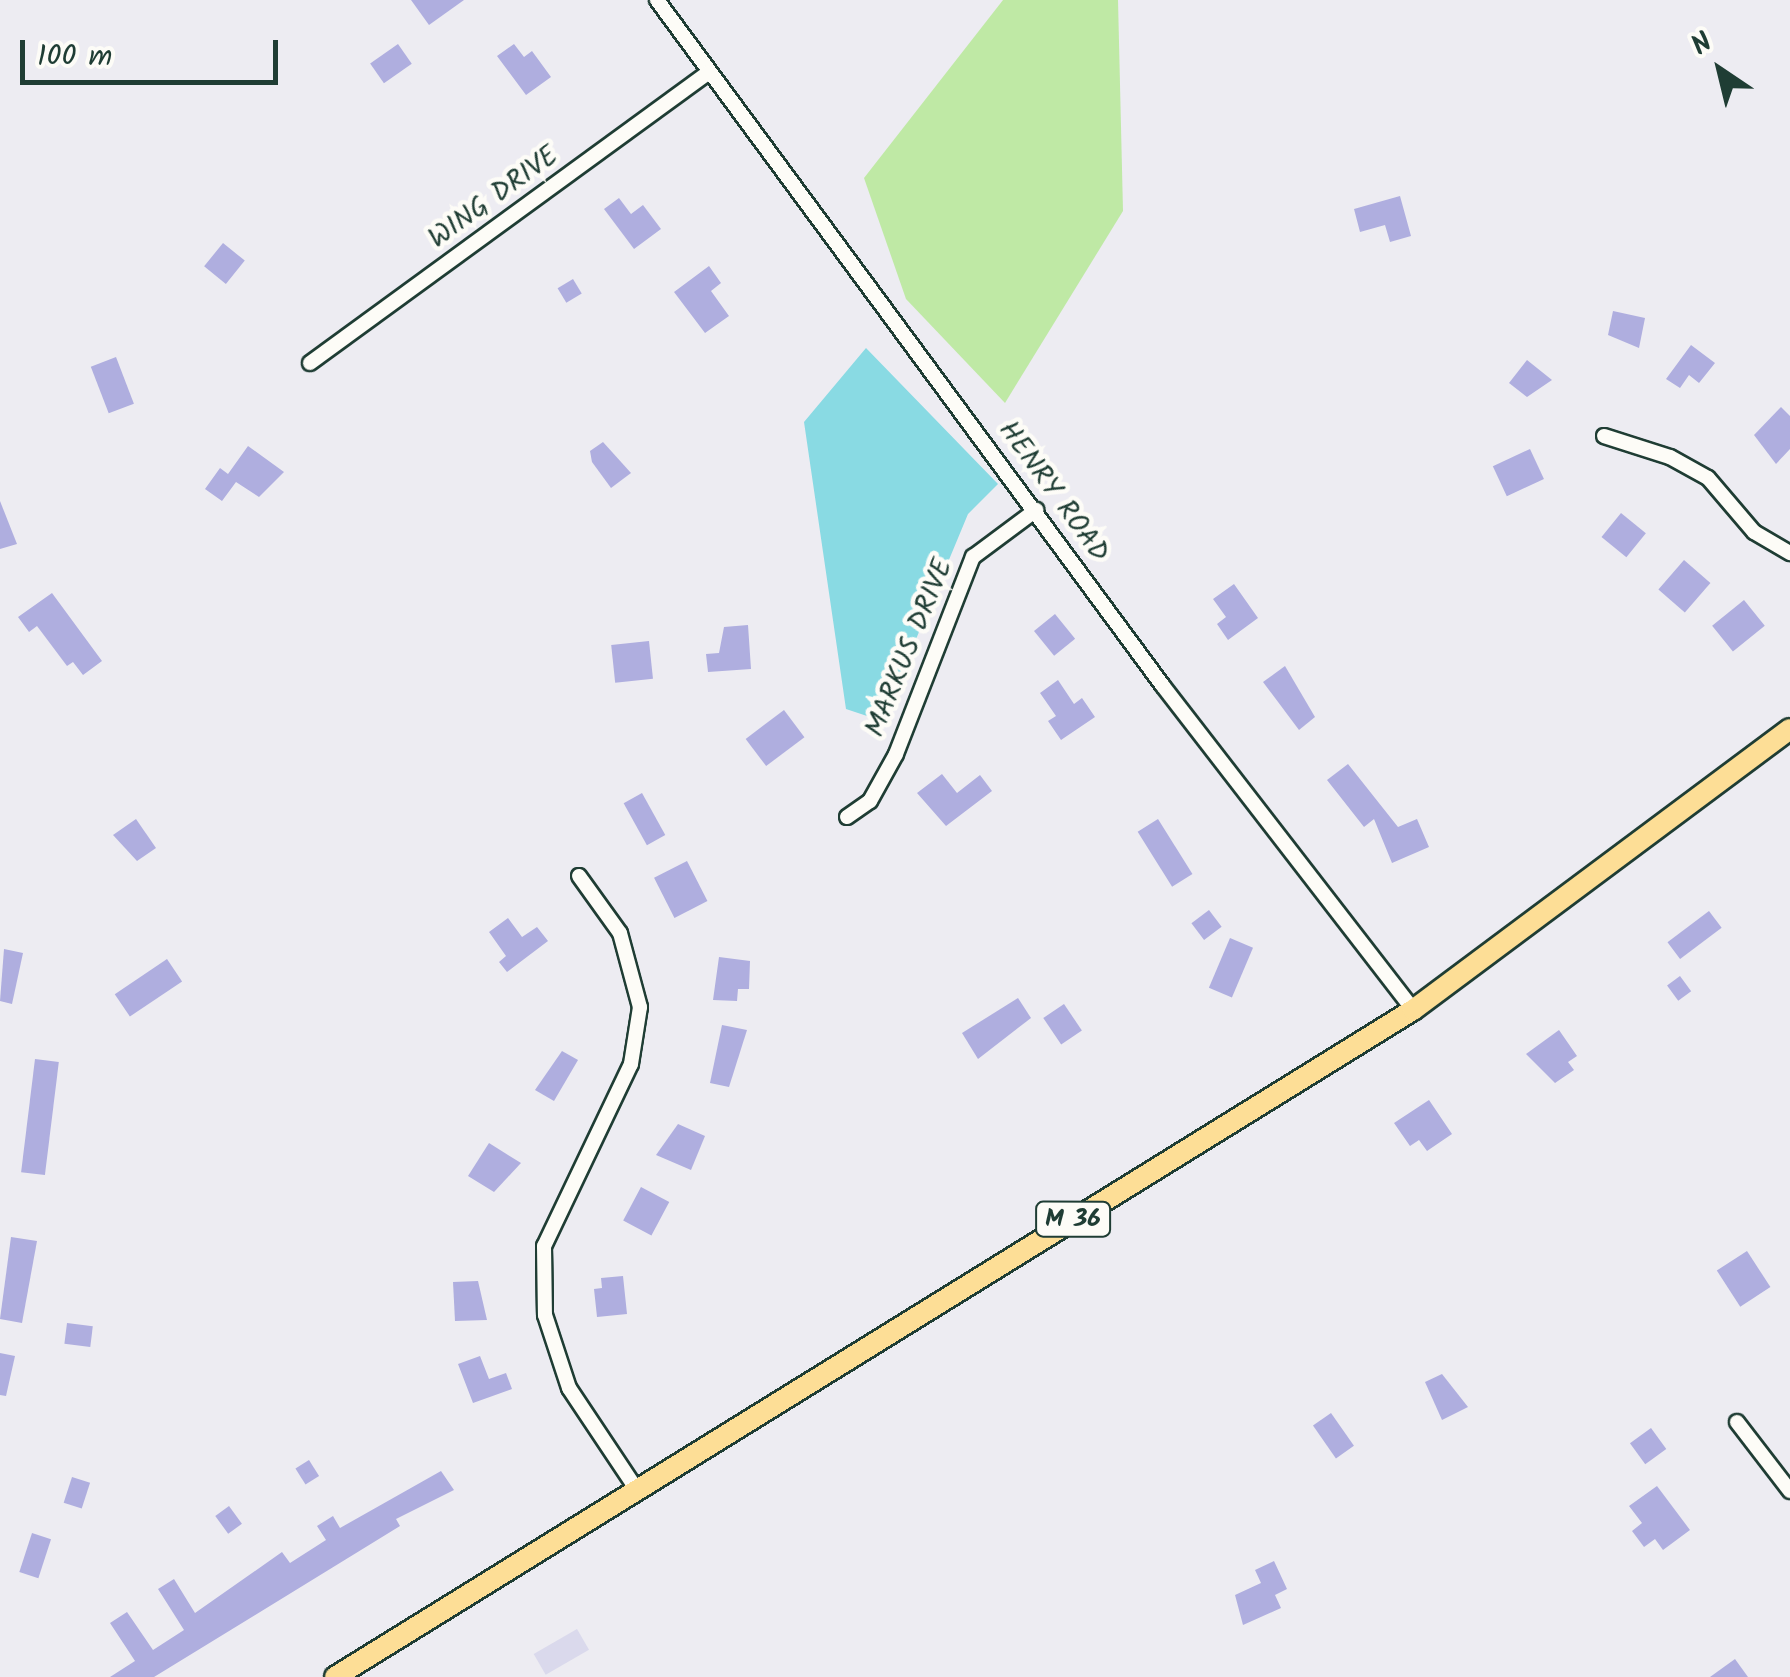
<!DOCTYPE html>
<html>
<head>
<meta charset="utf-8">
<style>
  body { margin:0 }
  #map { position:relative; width:1790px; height:1677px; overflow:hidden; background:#edecf2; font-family:Kalam,sans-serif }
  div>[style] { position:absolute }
  .built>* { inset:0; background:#dad9ec; transform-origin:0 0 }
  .green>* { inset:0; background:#bfe9a5 }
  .water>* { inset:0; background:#89dae3 }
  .building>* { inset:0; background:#afaedf; transform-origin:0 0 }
  .roads { filter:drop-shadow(2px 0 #1f3d34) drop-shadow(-2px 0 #1f3d34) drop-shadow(0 2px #1f3d34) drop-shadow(0 -2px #1f3d34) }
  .minor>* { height:14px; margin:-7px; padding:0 7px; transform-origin:7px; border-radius:7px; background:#fdfcf7 }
  .primary>* { height:20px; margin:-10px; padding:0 10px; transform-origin:10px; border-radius:10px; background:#fdde96 }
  span { translate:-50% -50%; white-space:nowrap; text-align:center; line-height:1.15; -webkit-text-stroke:9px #fdfcf7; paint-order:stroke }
  .shield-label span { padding:2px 8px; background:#fdfcf7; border:2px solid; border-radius:8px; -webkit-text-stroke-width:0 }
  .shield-label { font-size:25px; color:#1f3d34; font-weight:700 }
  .street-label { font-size:28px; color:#1f3d34 }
  .north { position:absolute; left:1670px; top:20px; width:100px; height:100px; -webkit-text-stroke:8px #fdfcf7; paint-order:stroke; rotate:325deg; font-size:28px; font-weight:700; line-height:40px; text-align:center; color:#1f3d34 }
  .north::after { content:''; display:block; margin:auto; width:35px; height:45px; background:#1f3d34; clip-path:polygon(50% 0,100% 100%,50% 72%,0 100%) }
  .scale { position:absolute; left:20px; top:40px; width:258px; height:45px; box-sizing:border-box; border:5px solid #1f3d34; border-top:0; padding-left:12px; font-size:30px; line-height:35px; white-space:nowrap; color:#1f3d34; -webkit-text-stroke:8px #fdfcf7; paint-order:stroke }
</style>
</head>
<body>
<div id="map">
  <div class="built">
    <i style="left:577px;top:1629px;width:24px;height:50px;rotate:60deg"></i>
  </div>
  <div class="green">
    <i style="clip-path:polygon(1003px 0,1118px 0,1123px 211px,1005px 403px,906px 299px,864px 178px)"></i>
  </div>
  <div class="water">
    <i style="clip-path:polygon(866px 348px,998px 484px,968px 514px,882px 721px,846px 709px,804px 422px)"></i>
  </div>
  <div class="building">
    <i style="clip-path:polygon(411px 0,464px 0,429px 25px)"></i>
    <i style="left:398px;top:44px;width:24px;height:34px;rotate:55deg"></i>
    <i style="clip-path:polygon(514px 44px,524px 57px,532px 51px,551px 77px,526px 95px,497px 56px)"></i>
    <i style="clip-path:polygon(1400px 196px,1411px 236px,1390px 242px,1385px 225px,1360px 232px,1354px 209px)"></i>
    <i style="clip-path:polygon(619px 198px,631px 214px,643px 205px,661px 229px,634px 249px,604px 209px)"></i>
    <i style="left:223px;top:243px;width:28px;height:30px;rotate:39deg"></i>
    <i style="clip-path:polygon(709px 266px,721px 283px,711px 291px,729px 316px,705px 333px,674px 292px)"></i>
    <i style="left:573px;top:279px;width:17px;height:18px;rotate:59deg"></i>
    <i style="clip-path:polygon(1613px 311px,1645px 318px,1639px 348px,1608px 335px)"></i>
    <i style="clip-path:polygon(1691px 345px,1715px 363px,1699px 383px,1689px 375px,1680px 388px,1666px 379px)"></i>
    <i style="left:116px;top:357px;width:50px;height:27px;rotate:69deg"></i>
    <i style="clip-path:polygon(1527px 360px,1552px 380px,1527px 397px,1509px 383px)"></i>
    <i style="clip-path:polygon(1781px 407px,1790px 416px,1790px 449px,1776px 464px,1754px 435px)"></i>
    <i style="clip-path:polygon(603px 442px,631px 473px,611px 488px,592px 462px,590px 451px)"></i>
    <i style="clip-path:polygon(248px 446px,284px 472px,259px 497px,236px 482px,222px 501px,205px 489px,220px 468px,228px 474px)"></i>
    <i style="left:1530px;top:449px;width:33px;height:41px;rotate:65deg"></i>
    <i style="clip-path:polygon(0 501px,17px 544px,0 549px)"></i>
    <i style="left:1621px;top:513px;width:32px;height:31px;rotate:39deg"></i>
    <i style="left:1684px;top:560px;width:35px;height:39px;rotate:41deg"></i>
    <i style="clip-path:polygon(1234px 584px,1258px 618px,1228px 640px,1217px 624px,1226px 617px,1213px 599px)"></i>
    <i style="clip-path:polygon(52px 593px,102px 661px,83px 675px,73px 662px,67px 666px,37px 626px,29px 632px,18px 617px)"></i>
    <i style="left:1744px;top:600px;width:33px;height:41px;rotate:51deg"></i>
    <i style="left:1055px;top:614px;width:32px;height:27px;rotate:51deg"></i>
    <i style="clip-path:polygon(748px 625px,751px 669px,708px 672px,706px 654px,719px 653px,724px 627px)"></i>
    <i style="left:649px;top:641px;width:38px;height:38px;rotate:84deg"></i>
    <i style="clip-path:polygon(1285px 666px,1315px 717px,1299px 730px,1263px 682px)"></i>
    <i style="clip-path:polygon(1058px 680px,1074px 704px,1082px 698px,1095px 717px,1061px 740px,1048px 721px,1056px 716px,1040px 693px)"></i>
    <i style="left:784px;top:710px;width:34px;height:48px;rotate:53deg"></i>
    <i style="clip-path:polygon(1348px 764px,1398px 827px,1417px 819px,1429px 847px,1392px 863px,1374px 819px,1364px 827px,1327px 780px)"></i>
    <i style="clip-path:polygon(942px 774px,957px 793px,980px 775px,992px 791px,946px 826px,917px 793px)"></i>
    <i style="left:642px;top:793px;width:48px;height:21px;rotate:61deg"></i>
    <i style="clip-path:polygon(136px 819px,156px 848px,137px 861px,113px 835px)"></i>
    <i style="left:1158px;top:819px;width:65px;height:24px;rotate:58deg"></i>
    <i style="left:687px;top:861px;width:45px;height:37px;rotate:63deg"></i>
    <i style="left:1209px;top:910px;width:21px;height:22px;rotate:53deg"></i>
    <i style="left:1709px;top:911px;width:21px;height:52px;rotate:53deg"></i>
    <i style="clip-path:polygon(508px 918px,522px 937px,537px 927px,548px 941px,507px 972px,499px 962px,506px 956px,489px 932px)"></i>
    <i style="left:1230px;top:938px;width:25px;height:54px;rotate:23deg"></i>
    <i style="clip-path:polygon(4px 949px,23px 953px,12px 1004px,0 1001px)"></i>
    <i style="clip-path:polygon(719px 957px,750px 961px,749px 989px,738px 989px,737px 1001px,713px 1000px)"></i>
    <i style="left:167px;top:959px;width:27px;height:63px;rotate:56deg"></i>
    <i style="left:1680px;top:976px;width:19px;height:16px;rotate:54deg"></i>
    <i style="clip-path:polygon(1018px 998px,1031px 1018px,978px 1059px,962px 1033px)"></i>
    <i style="left:1064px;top:1004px;width:32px;height:25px;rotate:56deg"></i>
    <i style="clip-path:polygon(722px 1025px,747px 1030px,729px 1087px,710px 1083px)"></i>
    <i style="clip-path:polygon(1559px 1030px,1577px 1056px,1568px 1062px,1574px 1070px,1555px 1083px,1526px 1054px)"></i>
    <i style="clip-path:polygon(562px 1051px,578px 1060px,554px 1101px,535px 1090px)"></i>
    <i style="left:35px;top:1059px;width:24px;height:114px;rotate:7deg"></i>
    <i style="clip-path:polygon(1429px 1100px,1452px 1134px,1427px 1151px,1419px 1140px,1410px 1146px,1394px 1123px)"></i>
    <i style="clip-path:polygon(678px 1124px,705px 1136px,691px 1170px,656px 1155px)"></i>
    <i style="clip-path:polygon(489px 1143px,521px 1163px,494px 1192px,468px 1176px)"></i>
    <i style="left:641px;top:1187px;width:32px;height:38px;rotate:28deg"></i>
    <i style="clip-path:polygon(11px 1237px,37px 1241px,22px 1323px,0 1319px)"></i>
    <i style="left:1747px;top:1251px;width:43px;height:36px;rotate:57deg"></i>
    <i style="clip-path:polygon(623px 1276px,627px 1314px,597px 1317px,594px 1289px,602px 1288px,601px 1278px)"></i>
    <i style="clip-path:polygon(478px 1281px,487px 1320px,455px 1321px,453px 1282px)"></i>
    <i style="left:67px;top:1323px;width:26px;height:21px;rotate:7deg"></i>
    <i style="clip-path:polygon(0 1353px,15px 1356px,6px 1396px,0 1395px)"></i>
    <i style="clip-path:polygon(480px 1356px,489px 1379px,506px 1373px,512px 1389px,473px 1403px,458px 1364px)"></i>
    <i style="clip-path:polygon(1442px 1374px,1468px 1407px,1442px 1420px,1425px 1382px)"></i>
    <i style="left:1331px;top:1413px;width:40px;height:22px;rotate:55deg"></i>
    <i style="left:1651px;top:1428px;width:26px;height:26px;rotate:54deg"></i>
    <i style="left:309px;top:1460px;width:19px;height:16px;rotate:58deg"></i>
    <i style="clip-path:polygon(441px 1471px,454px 1490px,396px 1519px,400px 1526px,374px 1542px,154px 1677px,110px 1677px,135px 1661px,110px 1623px,127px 1612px,153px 1650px,184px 1630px,158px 1589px,174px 1579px,195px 1613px,282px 1552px,290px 1563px,326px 1540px,317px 1526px,333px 1516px,340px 1528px)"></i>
    <i style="left:72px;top:1477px;width:19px;height:27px;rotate:18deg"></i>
    <i style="clip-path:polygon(1657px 1486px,1690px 1530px,1663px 1550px,1655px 1539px,1644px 1547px,1632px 1531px,1642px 1523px,1629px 1506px)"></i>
    <i style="left:229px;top:1506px;width:22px;height:17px;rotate:54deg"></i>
    <i style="left:32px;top:1533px;width:20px;height:41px;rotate:18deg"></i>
    <i style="clip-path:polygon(1274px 1561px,1287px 1589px,1275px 1595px,1281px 1608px,1243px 1625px,1235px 1595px,1261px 1583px,1255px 1570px)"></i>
    <i style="clip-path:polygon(1735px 1659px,1748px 1677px,1710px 1677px)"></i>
  </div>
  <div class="roads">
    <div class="minor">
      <i style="left:657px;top:0;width:852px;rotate:53.59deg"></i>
      <i style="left:1163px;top:686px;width:409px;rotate:52.3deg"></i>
      <i style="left:310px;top:363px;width:492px;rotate:-36.1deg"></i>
      <i style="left:1604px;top:436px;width:69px;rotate:17.7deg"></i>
      <i style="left:1670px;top:457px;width:43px;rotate:28.9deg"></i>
      <i style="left:1708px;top:478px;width:71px;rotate:49.6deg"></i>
      <i style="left:1754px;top:532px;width:42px;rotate:30.3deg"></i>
      <i style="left:847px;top:817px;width:28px;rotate:-35deg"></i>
      <i style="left:870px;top:801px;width:54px;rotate:-61deg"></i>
      <i style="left:896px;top:754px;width:212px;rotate:-68.7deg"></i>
      <i style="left:973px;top:557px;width:79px;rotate:-36.7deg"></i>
      <i style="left:579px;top:876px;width:70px;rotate:54.3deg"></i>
      <i style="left:620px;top:933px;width:77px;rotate:74.9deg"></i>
      <i style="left:640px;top:1007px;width:58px;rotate:99deg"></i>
      <i style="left:631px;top:1064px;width:202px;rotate:115.5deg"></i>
      <i style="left:544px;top:1246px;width:69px;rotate:89.2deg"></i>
      <i style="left:545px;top:1315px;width:77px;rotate:71.8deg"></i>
      <i style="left:569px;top:1388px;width:123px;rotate:56.3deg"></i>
      <i style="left:1737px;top:1422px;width:87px;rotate:52.5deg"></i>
    </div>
    <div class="primary">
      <i style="left:335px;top:1677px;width:1268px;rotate:-31.75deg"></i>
      <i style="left:1413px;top:1010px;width:470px;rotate:-36.7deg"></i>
    </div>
  </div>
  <div class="shield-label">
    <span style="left:1073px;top:1219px">M 36</span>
  </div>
  <div class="street-label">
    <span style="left:494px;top:198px;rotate:-36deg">WING DRIVE</span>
    <span style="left:1053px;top:492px;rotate:54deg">HENRY ROAD</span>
    <span style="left:910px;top:648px;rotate:-68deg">MARKUS DRIVE</span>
  </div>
  <div class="north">N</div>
  <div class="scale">100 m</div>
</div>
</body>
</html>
